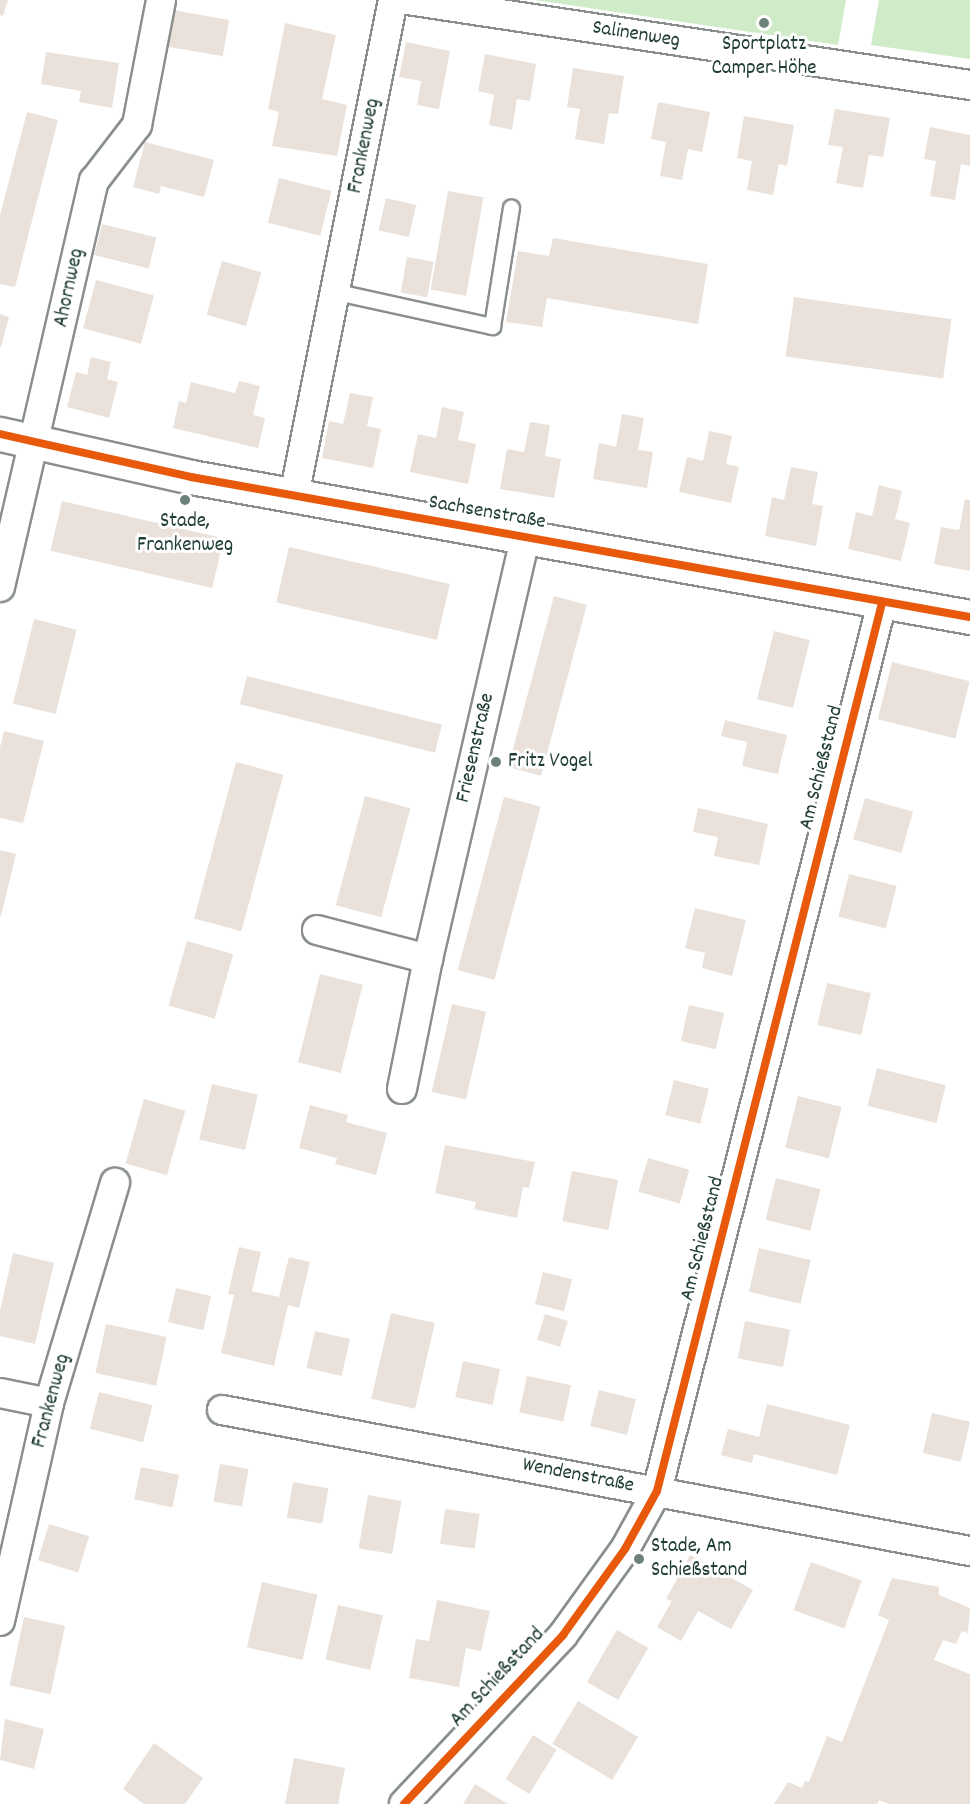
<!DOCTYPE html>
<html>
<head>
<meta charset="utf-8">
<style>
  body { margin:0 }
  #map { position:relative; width:970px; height:1804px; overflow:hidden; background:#fff; font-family:Dekko,sans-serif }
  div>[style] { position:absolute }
  .green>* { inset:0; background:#cfebc8 }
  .building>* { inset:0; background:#eae2da; transform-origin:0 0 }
  .roads { filter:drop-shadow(2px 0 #898f8d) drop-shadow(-2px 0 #898f8d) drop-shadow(0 2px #898f8d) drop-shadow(0 -2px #898f8d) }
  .service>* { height:15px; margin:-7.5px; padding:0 7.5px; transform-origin:7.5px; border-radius:7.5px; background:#fff }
  .minor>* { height:28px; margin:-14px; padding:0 14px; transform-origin:14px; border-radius:14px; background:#fff }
  .tertiary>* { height:33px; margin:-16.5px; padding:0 16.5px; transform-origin:16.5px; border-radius:16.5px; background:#fff }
  .cycleway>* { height:8px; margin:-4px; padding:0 4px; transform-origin:4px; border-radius:4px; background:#e8590c }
  .dots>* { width:16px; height:16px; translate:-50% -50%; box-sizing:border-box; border:3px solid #fff; border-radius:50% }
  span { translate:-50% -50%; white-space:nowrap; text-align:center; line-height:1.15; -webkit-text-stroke:6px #fff; paint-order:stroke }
  .street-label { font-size:21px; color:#1f3d34 }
  .poi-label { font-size:21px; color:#1f3d34 }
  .left { translate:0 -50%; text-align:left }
</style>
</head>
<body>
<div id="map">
  <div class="green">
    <i style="clip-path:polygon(535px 0,846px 0,838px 45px)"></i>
    <i style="clip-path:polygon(879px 0,970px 0,970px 59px,871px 45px)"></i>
  </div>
  <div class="building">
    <i style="clip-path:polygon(0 0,8px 0,3px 16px,0 15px)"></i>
    <i style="left:173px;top:10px;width:57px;height:37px;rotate:10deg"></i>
    <i style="clip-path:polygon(285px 23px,336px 35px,322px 99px,347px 105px,337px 156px,272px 146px,279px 112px,268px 109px)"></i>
    <i style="clip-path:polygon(406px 42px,450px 51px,439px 109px,417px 105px,421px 81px,399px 77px)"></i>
    <i style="clip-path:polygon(46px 52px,119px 63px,112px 108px,79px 102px,81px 91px,41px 84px)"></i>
    <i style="clip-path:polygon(485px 54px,536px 64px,530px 101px,517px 99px,512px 130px,489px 125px,494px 95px,478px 91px)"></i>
    <i style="clip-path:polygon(573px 68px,624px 76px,618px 114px,609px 113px,604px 144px,575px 139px,580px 109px,567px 107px)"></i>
    <i style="clip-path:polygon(658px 102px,710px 112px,702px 152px,688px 149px,682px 180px,660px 176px,666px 142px,651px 139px)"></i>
    <i style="clip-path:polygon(835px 109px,890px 118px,883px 157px,869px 155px,863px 188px,836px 183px,843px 147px,828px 145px)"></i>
    <i style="clip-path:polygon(27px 112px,58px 120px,15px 287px,0 284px,0 215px)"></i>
    <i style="clip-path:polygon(744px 116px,794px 125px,787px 166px,779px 164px,773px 195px,747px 190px,752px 161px,737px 158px)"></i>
    <i style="clip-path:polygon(930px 127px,970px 135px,970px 166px,961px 164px,955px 200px,930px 196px,936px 161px,924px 159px)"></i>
    <i style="clip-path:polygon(145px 142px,214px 160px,204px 197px,161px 186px,159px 194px,133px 187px)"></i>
    <i style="left:279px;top:178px;width:54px;height:46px;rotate:14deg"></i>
    <i style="left:448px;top:191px;width:36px;height:100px;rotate:10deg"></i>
    <i style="left:386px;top:198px;width:31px;height:33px;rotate:13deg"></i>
    <i style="left:102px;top:224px;width:56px;height:32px;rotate:14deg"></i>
    <i style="clip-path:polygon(553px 238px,708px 264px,698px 324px,547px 298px,542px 327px,506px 322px,518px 251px,549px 256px)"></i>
    <i style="left:407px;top:257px;width:27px;height:36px;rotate:10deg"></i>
    <i style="left:222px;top:261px;width:41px;height:56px;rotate:16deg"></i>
    <i style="left:96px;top:280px;width:60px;height:50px;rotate:15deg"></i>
    <i style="left:794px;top:297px;width:159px;height:60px;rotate:8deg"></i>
    <i style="clip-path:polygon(0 314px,9px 317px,1px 347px,0 347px)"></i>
    <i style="clip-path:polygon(91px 357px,111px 362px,107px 379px,118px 382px,109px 418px,67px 407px,76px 372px,87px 375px)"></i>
    <i style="clip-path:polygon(239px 381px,260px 386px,253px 415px,265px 418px,258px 448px,173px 428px,179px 401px,186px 403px,191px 382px,235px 393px)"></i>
    <i style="clip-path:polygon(350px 393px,373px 397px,367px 426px,381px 429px,373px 468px,322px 458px,329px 421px,343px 424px)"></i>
    <i style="clip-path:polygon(442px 407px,464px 412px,458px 440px,476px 444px,468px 484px,410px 472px,418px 434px,436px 438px)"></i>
    <i style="clip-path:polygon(622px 414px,644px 418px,638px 450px,653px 452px,647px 488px,593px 479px,599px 443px,616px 447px)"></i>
    <i style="clip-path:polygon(530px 422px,550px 425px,545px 456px,561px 459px,554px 498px,500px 489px,507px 449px,524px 452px)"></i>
    <i style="clip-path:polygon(709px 431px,732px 436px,726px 464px,739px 467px,731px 503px,679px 492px,687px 457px,703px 461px)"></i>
    <i style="clip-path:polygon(791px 467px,818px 472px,812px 504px,823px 506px,816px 546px,765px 536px,772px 497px,784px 500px)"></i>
    <i style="clip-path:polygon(879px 485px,902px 491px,895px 519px,910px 523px,901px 561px,848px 549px,856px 512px,872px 516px)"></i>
    <i style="clip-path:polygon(965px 499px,970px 500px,970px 571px,934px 564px,941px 527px,959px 530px)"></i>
    <i style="left:62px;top:501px;width:166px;height:51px;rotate:13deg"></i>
    <i style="left:289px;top:547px;width:165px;height:57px;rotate:13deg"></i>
    <i style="left:554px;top:596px;width:34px;height:177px;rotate:15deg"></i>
    <i style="left:34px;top:619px;width:44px;height:87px;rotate:14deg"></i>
    <i style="left:774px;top:631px;width:37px;height:70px;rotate:14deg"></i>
    <i style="left:892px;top:662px;width:80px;height:59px;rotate:14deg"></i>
    <i style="left:247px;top:676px;width:201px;height:29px;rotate:14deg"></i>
    <i style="clip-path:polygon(725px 720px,787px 735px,778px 774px,742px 766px,747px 742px,721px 736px)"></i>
    <i style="clip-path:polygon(4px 731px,44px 741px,23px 823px,0 818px,0 747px)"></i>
    <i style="left:236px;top:762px;width:49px;height:162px;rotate:15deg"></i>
    <i style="left:365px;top:796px;width:47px;height:113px;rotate:15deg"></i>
    <i style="left:504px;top:797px;width:38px;height:179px;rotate:15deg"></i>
    <i style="left:865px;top:798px;width:50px;height:43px;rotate:16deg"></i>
    <i style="clip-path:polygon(698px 808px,768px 824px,759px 865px,714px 856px,718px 837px,693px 832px)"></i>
    <i style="clip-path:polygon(0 850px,16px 854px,1px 916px,0 916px)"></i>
    <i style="left:849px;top:874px;width:49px;height:44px;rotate:14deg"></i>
    <i style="clip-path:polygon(695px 908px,746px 920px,732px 976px,702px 968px,705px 953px,685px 948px)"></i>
    <i style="left:187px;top:941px;width:48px;height:67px;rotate:16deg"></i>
    <i style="left:320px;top:974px;width:44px;height:91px;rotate:14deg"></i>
    <i style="left:827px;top:983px;width:45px;height:43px;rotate:13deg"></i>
    <i style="left:452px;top:1004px;width:35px;height:90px;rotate:13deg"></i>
    <i style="left:689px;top:1005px;width:36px;height:37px;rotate:13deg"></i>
    <i style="left:877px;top:1068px;width:71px;height:39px;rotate:14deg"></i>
    <i style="left:674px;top:1080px;width:36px;height:36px;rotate:14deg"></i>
    <i style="left:212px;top:1084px;width:47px;height:57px;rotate:13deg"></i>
    <i style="left:798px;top:1096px;width:45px;height:53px;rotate:14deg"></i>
    <i style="left:144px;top:1099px;width:43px;height:67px;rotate:16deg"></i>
    <i style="clip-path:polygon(310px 1105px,348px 1115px,346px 1122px,387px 1133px,376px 1175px,335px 1164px,337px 1158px,299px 1148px)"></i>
    <i style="clip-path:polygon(445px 1145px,535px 1162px,529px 1188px,523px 1187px,517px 1218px,474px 1209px,476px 1202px,435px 1193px)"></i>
    <i style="left:648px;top:1158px;width:43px;height:35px;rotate:16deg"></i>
    <i style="left:572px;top:1171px;width:47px;height:51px;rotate:11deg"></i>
    <i style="left:776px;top:1178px;width:46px;height:43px;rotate:14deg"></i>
    <i style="clip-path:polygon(239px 1247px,261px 1252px,252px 1291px,279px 1297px,289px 1257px,310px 1262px,299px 1308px,288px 1305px,274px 1366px,221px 1353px,234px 1295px,228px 1294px)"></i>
    <i style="left:759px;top:1248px;width:53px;height:45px;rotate:13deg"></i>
    <i style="clip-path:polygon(13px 1253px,54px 1263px,35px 1344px,0 1336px,0 1311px)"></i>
    <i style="left:543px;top:1272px;width:30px;height:33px;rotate:14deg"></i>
    <i style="left:176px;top:1288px;width:36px;height:35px;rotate:13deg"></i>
    <i style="left:391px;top:1313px;width:45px;height:88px;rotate:13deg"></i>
    <i style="left:545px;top:1314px;width:24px;height:27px;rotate:17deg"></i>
    <i style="left:745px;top:1321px;width:46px;height:38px;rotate:11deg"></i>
    <i style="left:106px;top:1324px;width:62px;height:50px;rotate:12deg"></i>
    <i style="left:315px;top:1331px;width:36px;height:38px;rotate:13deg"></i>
    <i style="left:463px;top:1361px;width:38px;height:37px;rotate:12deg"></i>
    <i style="left:527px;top:1376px;width:45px;height:37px;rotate:12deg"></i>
    <i style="left:599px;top:1390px;width:38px;height:37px;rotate:14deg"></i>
    <i style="left:99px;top:1392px;width:55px;height:38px;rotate:14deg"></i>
    <i style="clip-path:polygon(767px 1404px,850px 1425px,837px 1475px,754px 1454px,752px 1463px,721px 1455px,728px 1429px,759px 1437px)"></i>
    <i style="left:932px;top:1413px;width:39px;height:41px;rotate:13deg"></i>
    <i style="left:220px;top:1464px;width:29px;height:38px;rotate:10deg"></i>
    <i style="left:141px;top:1467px;width:39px;height:33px;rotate:12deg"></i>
    <i style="left:293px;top:1482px;width:36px;height:36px;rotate:10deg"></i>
    <i style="left:368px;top:1495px;width:34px;height:54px;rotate:10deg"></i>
    <i style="left:445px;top:1509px;width:35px;height:35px;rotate:8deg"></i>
    <i style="left:49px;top:1524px;width:42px;height:38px;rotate:17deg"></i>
    <i style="clip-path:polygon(690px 1555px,753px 1590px,731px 1629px,698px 1611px,681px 1641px,657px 1627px,672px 1601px,666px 1599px)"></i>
    <i style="left:811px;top:1562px;width:54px;height:51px;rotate:20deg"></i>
    <i style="clip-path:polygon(892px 1578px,939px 1587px,939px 1595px,970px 1608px,968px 1633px,962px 1631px,956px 1644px,943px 1640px,934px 1660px,970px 1674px,970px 1804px,889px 1804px,879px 1800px,877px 1804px,774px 1804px,788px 1782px,802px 1788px,805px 1781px,809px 1782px,827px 1736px,842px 1742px,889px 1620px,878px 1615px)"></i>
    <i style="left:262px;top:1582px;width:57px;height:67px;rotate:13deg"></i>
    <i style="clip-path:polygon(437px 1600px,490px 1611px,481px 1651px,466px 1648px,459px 1687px,409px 1678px,416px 1639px,429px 1641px)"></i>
    <i style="left:338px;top:1605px;width:46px;height:56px;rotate:13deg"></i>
    <i style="left:24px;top:1617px;width:42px;height:70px;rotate:12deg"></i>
    <i style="left:617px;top:1630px;width:36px;height:60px;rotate:30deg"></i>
    <i style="left:578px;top:1701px;width:70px;height:50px;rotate:31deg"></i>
    <i style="clip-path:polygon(5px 1719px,44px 1729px,34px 1769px,0 1760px)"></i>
    <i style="left:533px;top:1735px;width:28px;height:52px;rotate:32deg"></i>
    <i style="clip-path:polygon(154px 1743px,203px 1778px,185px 1804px,144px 1804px,123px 1789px)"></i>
    <i style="clip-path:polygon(294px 1758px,345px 1768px,338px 1804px,285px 1804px)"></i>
    <i style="clip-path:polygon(475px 1784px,508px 1804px,463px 1804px)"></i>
  </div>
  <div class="roads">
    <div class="service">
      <i style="left:337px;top:292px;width:159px;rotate:12.4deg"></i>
      <i style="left:492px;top:326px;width:120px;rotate:-80.9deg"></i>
    </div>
    <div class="minor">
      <i style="left:408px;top:0;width:568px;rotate:8.6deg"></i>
      <i style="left:294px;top:496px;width:506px;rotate:-78.71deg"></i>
      <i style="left:0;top:587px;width:417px;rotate:-77deg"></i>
      <i style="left:94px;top:181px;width:71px;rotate:-52.5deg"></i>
      <i style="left:137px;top:125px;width:127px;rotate:-79.1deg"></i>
      <i style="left:317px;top:930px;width:115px;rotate:14.6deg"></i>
      <i style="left:402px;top:1089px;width:133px;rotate:-78.7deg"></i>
      <i style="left:428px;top:959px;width:432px;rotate:-77deg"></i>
      <i style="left:0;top:1393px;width:50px;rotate:11.5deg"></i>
      <i style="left:222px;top:1410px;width:761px;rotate:10.68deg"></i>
      <i style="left:0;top:1621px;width:223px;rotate:-77.3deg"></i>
      <i style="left:49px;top:1403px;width:230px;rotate:-73.3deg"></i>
      <i style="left:404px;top:1804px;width:232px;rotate:-46.7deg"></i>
      <i style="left:563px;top:1635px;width:106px;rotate:-54.2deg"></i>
      <i style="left:625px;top:1549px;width:66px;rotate:-61.1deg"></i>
      <i style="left:657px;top:1491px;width:916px;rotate:-75.78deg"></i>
    </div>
    <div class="tertiary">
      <i style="left:0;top:434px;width:196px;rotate:12.7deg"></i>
      <i style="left:191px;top:477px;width:791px;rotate:10.19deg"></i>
    </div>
  </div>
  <div class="cycleway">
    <i style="left:0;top:434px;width:196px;rotate:12.7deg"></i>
    <i style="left:191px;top:477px;width:791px;rotate:10.19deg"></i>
    <i style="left:404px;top:1804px;width:232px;rotate:-46.7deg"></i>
    <i style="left:563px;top:1635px;width:106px;rotate:-54.2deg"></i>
    <i style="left:625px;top:1549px;width:66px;rotate:-61.1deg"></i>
    <i style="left:657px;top:1491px;width:916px;rotate:-75.78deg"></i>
  </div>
  <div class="dots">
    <i style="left:764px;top:23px;background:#6d817b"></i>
    <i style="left:185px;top:500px;background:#6d817b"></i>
    <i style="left:496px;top:762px;background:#6d817b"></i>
    <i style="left:639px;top:1559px;background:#6d817b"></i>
  </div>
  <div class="street-label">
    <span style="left:636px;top:35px;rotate:9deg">Salinenweg</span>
    <span style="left:365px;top:146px;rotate:-79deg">Frankenweg</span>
    <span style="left:70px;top:288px;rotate:-78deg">Ahornweg</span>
    <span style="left:487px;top:513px;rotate:10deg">Sachsenstraße</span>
    <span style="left:476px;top:748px;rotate:-77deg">Friesenstraße</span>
    <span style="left:822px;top:768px;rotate:-76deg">Am Schießstand</span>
    <span style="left:703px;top:1239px;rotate:-76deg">Am Schießstand</span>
    <span style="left:52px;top:1401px;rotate:-75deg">Frankenweg</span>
    <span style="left:578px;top:1476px;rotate:11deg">Wendenstraße</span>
    <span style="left:498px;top:1678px;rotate:-47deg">Am Schießstand</span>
  </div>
  <div class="poi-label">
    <span style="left:764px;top:57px">Sportplatz<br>Camper Höhe</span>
    <span style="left:185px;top:534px">Stade,<br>Frankenweg</span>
    <span class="left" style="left:508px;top:762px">Fritz Vogel</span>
    <span class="left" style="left:651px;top:1559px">Stade, Am<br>Schießstand</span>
  </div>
</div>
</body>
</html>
